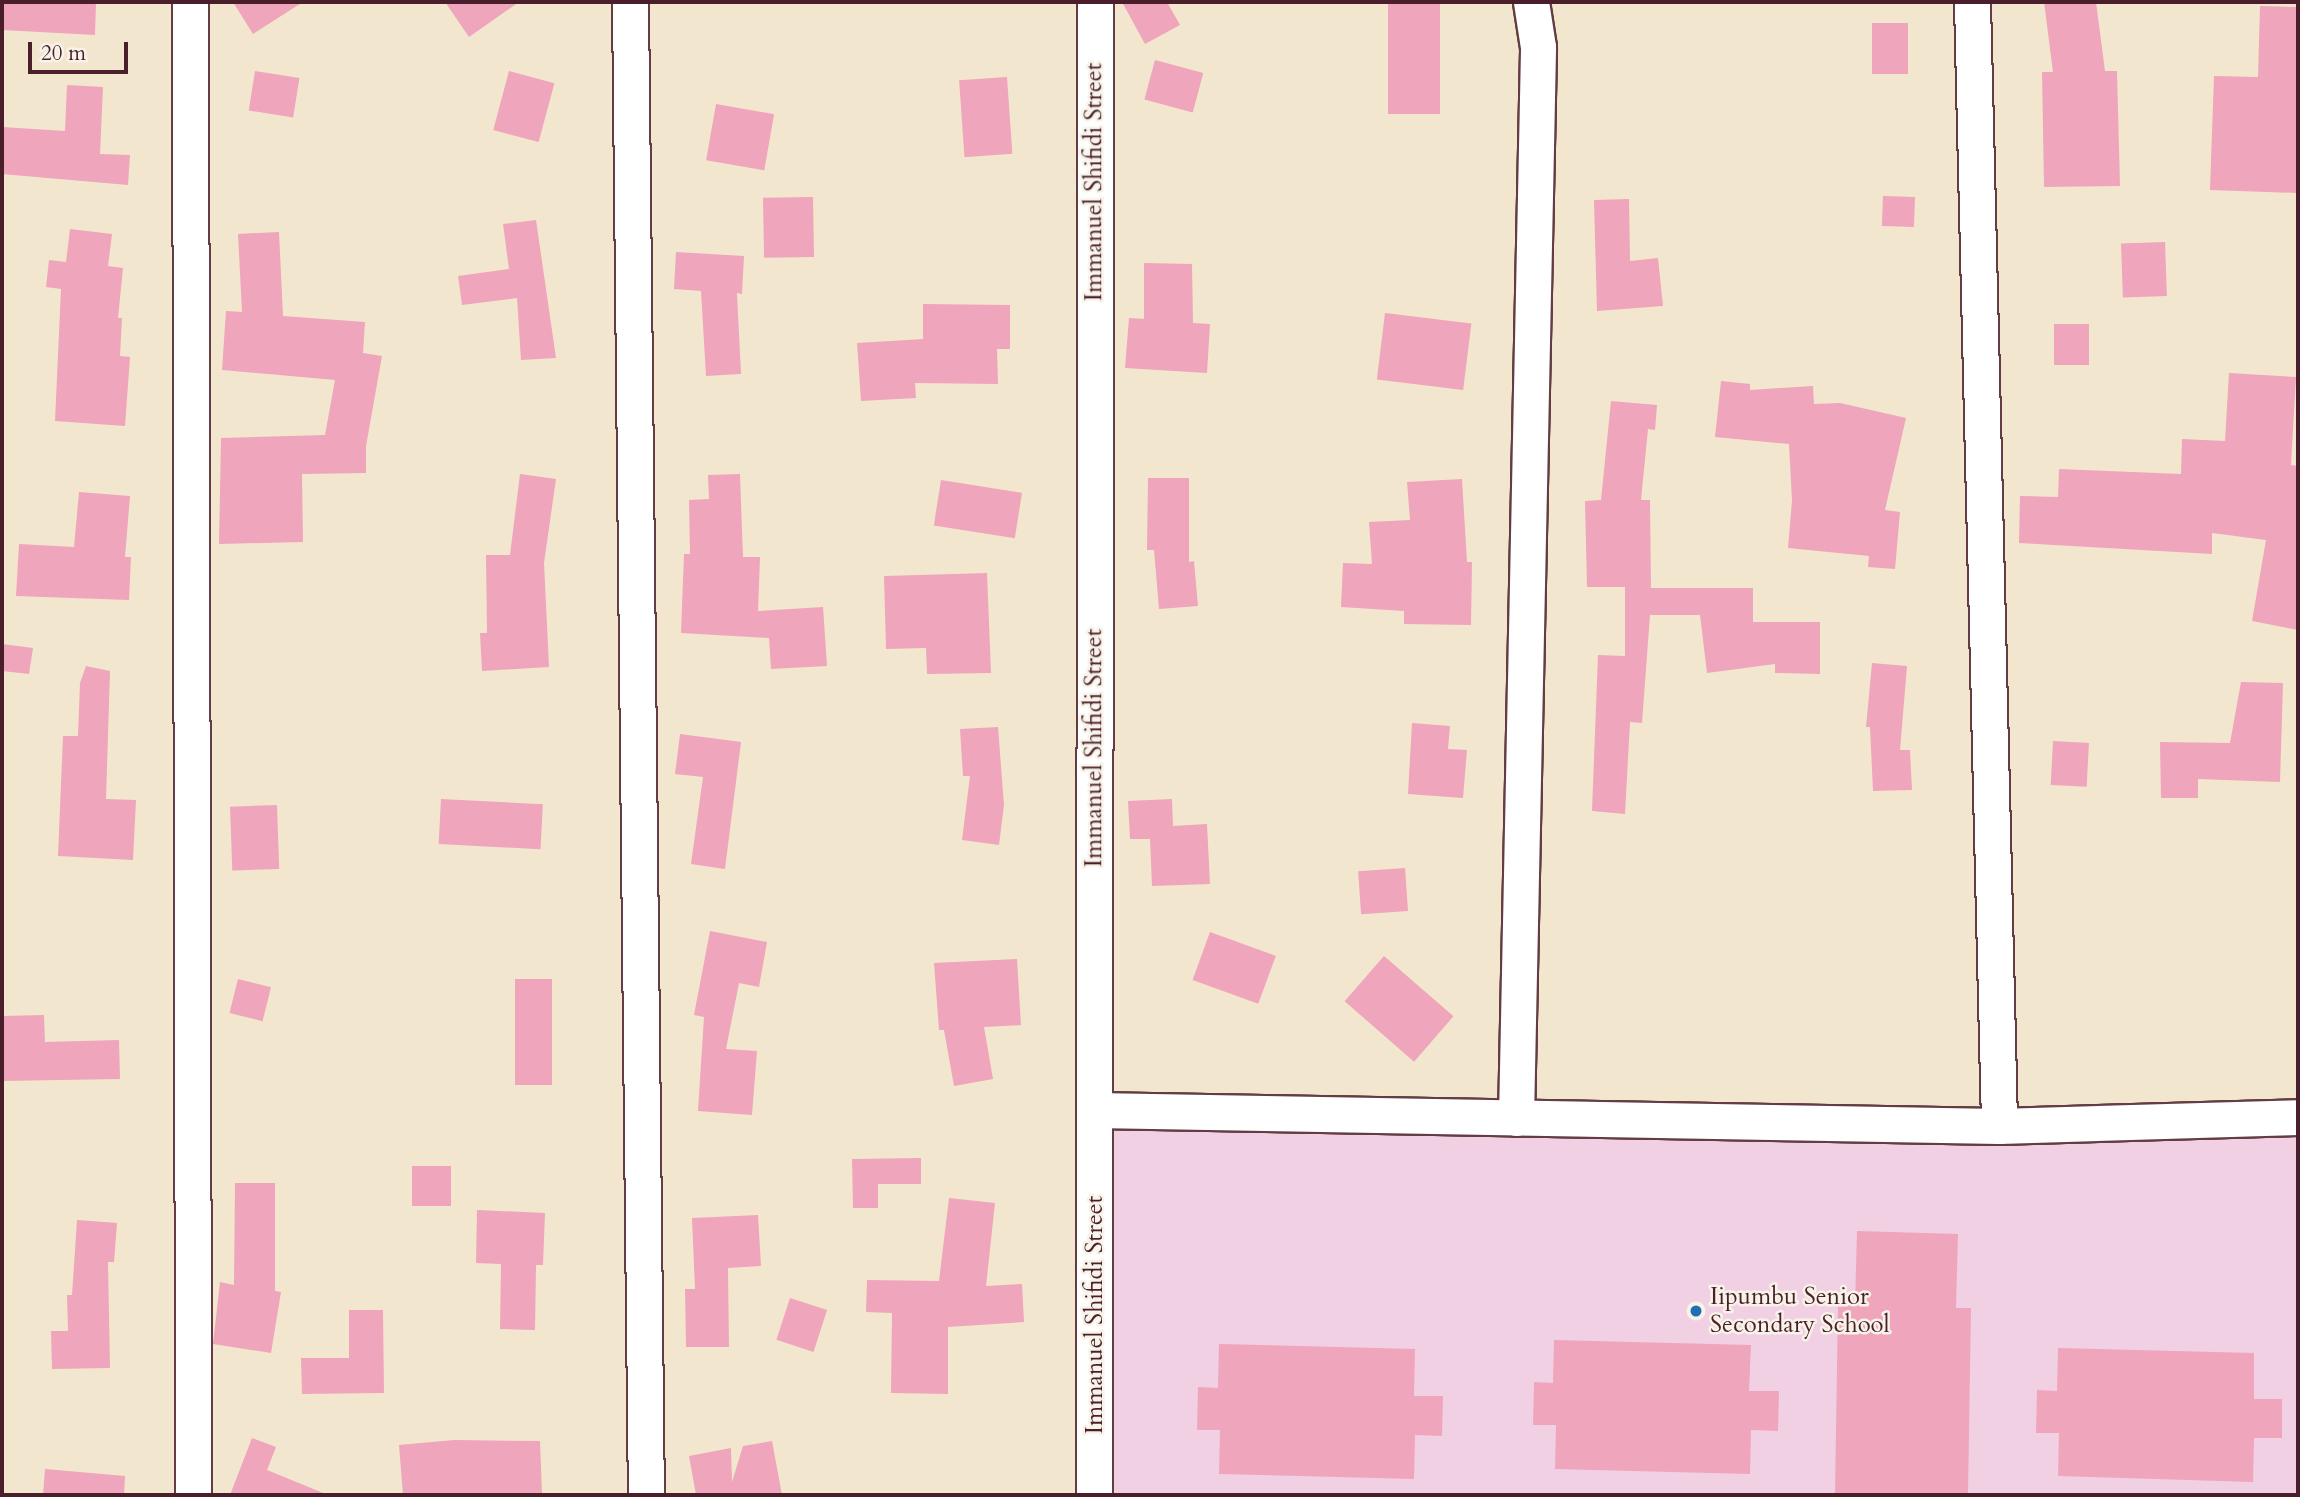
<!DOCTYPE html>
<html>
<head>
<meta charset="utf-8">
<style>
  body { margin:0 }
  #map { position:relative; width:2300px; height:1497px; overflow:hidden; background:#f3e6ce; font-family:Cardo,serif }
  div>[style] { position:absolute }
  .built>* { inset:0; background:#f1d0e3; transform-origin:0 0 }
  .building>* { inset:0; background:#efa5bb; transform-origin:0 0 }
  .roads { filter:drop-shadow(2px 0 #633d43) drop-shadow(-2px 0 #633d43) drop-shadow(0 2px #633d43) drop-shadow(0 -2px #633d43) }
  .minor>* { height:35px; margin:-17.5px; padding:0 17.5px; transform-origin:17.5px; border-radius:17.5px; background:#fff }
  .dots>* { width:19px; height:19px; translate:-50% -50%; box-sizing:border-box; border:4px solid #f7f3e8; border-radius:50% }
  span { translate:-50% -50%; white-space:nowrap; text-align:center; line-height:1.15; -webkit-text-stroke:5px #f7f3e8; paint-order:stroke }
  .street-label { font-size:24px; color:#4a1f2b }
  .poi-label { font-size:24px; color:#4a1f2b }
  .left { translate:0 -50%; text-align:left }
  .frame { position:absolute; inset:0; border:4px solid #4a1f2b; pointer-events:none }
  .scale { position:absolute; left:28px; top:42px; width:100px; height:32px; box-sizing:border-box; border:4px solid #4a1f2b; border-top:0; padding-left:9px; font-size:21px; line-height:24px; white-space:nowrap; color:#4a1f2b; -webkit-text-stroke:5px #f7f3e8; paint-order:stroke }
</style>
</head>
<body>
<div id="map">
  <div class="built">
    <i style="left:1095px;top:1110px;width:1203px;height:385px"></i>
  </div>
  <div class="building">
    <i style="clip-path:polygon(2px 2px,96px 2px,95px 35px,2px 30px)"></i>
    <i style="clip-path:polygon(233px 2px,303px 2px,253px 34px)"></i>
    <i style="clip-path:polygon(445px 2px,519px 2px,469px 37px)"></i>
    <i style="clip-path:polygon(1122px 2px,1167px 2px,1180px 25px,1145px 44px)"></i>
    <i style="left:1388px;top:2px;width:52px;height:112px"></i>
    <i style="clip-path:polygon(2044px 2px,2096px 2px,2105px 71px,2117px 71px,2120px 186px,2044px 187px,2042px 72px,2053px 72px)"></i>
    <i style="clip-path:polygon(2260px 6px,2298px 7px,2298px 193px,2210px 190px,2214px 76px,2258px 77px)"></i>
    <i style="left:1872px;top:23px;width:36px;height:51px"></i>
    <i style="left:1155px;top:60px;width:50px;height:41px;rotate:15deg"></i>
    <i style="left:255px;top:71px;width:45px;height:40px;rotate:9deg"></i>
    <i style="left:509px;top:71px;width:47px;height:61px;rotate:15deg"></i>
    <i style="left:1007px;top:77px;width:77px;height:48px;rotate:86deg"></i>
    <i style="clip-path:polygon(67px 85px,103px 87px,100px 154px,130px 155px,128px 185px,2px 174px,2px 127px,65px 131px)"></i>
    <i style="left:716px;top:104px;width:59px;height:57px;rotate:10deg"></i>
    <i style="left:1883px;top:196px;width:32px;height:30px;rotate:2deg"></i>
    <i style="left:813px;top:197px;width:60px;height:50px;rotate:89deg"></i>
    <i style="clip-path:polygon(1629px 199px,1630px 261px,1658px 258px,1663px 306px,1597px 311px,1594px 200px)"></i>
    <i style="clip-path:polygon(536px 220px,556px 358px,521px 360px,517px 298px,462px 305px,458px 276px,509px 269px,503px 224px)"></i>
    <i style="clip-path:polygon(70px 229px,112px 234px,108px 266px,123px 268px,118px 318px,122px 318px,120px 356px,130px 357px,125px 426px,55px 421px,61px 289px,46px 287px,49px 260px,66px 262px)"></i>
    <i style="clip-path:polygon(279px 232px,283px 316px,365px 322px,363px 353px,382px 356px,366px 446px,366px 473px,302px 474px,303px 542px,219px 544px,221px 438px,325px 435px,335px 380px,222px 370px,226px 311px,242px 312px,238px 234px)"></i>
    <i style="left:2165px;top:242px;width:54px;height:44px;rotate:88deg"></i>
    <i style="clip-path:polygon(676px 252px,744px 256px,742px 294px,737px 293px,741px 374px,706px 376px,701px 291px,674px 289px)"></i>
    <i style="clip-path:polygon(1144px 263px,1192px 264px,1193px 323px,1210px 324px,1207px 373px,1125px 368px,1129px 318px,1144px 319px)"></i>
    <i style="clip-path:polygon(923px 304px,1010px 305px,1010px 349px,997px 349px,998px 384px,915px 383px,916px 398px,861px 401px,857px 343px,923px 339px)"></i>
    <i style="left:1385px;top:313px;width:87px;height:67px;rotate:7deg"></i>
    <i style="left:2054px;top:324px;width:35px;height:41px"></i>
    <i style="clip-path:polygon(2229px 373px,2296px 377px,2291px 465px,2298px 466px,2298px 630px,2252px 621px,2266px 540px,2212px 533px,2212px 554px,2019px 543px,2020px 496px,2058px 497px,2059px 469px,2181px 474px,2182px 439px,2225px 441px)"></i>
    <i style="clip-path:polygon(1721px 381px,1750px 384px,1750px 390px,1813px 386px,1814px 404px,1840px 403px,1906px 418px,1885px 510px,1900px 512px,1895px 569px,1868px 567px,1869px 556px,1788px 548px,1792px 501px,1789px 444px,1715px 437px)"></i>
    <i style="clip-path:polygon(1611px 401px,1657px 405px,1655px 430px,1648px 429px,1641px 500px,1650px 500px,1651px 588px,1753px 588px,1753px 622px,1820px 622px,1820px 674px,1775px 673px,1775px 664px,1707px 673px,1700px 615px,1650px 615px,1642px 723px,1630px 722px,1625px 814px,1592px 811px,1598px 655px,1625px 656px,1625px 587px,1587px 587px,1585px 501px,1601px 500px)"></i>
    <i style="clip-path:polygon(520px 474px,556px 479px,544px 563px,549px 667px,482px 671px,480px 633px,487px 633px,486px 555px,510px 555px)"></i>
    <i style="clip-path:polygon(740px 474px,743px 557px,760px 557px,758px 611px,823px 607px,827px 666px,771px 669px,769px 638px,681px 633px,684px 554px,690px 554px,689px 500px,709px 499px,708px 475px)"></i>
    <i style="clip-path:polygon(1148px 478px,1189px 478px,1189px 562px,1194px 561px,1198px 606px,1159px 609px,1154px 550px,1147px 550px)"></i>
    <i style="clip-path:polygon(1462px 479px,1467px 562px,1472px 562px,1471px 625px,1404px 624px,1404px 611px,1341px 607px,1343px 563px,1372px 564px,1369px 522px,1410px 520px,1407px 482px)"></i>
    <i style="left:941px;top:480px;width:82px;height:46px;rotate:9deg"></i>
    <i style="clip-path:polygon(79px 492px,130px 496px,125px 557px,131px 557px,129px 600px,16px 596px,19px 544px,74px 547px)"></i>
    <i style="clip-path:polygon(987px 573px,991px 673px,927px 674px,926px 648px,886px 649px,884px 576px)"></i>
    <i style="clip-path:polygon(2px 644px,33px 648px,29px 674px,2px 671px)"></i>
    <i style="clip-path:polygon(1872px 663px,1907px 666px,1900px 750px,1910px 750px,1912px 790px,1873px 791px,1870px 727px,1866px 727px)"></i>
    <i style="clip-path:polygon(86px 666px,110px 671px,106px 799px,136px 800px,133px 860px,58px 856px,63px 736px,78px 736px,80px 683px)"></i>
    <i style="clip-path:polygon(2241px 682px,2283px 683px,2280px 782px,2198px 779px,2198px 798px,2161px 798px,2160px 742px,2230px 743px)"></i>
    <i style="clip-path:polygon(1412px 723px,1450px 726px,1448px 749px,1467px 750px,1463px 798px,1408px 794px)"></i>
    <i style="clip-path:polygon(998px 727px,1004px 805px,999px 845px,962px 840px,970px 776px,963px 776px,960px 729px)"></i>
    <i style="clip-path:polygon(680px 734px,741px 742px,725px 869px,691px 864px,703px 777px,675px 774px)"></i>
    <i style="left:2053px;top:741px;width:36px;height:44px;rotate:3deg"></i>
    <i style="left:441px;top:799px;width:102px;height:45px;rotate:3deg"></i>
    <i style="clip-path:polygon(1172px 799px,1173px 826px,1207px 824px,1210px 884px,1152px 886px,1150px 839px,1130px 839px,1128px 801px)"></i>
    <i style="left:277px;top:805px;width:64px;height:47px;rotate:88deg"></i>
    <i style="left:1405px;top:868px;width:43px;height:47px;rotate:86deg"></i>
    <i style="clip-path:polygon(710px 931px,767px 942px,759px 987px,739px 983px,726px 1049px,757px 1051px,752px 1115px,698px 1111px,704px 1017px,694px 1015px)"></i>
    <i style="left:1210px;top:932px;width:70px;height:51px;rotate:20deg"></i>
    <i style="left:1384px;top:956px;width:92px;height:60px;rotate:41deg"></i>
    <i style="clip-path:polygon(1017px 959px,1021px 1025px,984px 1027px,993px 1079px,954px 1086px,944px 1030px,939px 1030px,934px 963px)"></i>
    <i style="left:238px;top:979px;width:34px;height:35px;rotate:14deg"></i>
    <i style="left:515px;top:979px;width:37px;height:106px"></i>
    <i style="clip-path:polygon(44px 1015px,45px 1042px,119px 1040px,120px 1079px,2px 1081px,2px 1016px)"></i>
    <i style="clip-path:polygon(921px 1158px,921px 1184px,878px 1184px,878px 1208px,853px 1208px,852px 1159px)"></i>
    <i style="left:412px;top:1166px;width:39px;height:40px"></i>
    <i style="clip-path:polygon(235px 1183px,275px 1183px,275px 1291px,281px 1292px,271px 1353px,213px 1344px,220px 1282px,234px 1285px)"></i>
    <i style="clip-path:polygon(949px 1198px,995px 1203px,986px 1286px,1022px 1284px,1024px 1322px,948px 1327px,948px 1394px,891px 1393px,892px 1313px,866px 1312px,867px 1280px,939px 1281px)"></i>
    <i style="clip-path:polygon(477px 1210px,545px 1213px,543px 1265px,536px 1265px,535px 1330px,500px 1329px,501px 1264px,476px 1263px)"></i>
    <i style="clip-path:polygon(758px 1215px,761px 1266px,728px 1268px,729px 1347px,686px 1347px,685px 1289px,695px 1289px,692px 1218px)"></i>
    <i style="clip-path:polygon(77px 1220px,117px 1223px,114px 1262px,108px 1262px,110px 1368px,52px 1369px,51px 1331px,68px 1331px,67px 1295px,72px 1295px)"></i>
    <i style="clip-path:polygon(1857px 1231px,1958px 1234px,1956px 1308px,1971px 1308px,1968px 1495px,1835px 1495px,1838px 1305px,1855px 1305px)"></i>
    <i style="left:790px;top:1298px;width:39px;height:44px;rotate:18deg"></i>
    <i style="clip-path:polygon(349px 1310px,383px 1310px,384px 1393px,302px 1394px,301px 1358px,349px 1358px)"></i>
    <i style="clip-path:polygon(1554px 1340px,1751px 1345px,1749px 1391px,1779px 1391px,1778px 1431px,1751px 1430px,1750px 1474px,1555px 1469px,1556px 1425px,1533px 1425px,1534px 1382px,1553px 1383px)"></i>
    <i style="clip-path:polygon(1219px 1344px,1415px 1349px,1414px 1396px,1443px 1396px,1442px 1436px,1415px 1435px,1414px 1479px,1219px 1474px,1220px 1430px,1197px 1430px,1198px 1387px,1218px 1388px)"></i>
    <i style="clip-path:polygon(2058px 1348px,2254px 1353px,2254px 1399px,2282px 1399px,2282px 1438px,2254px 1438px,2253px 1482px,2058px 1476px,2059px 1433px,2036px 1433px,2037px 1390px,2057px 1391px)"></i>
    <i style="clip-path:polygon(252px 1438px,276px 1447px,267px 1470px,328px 1495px,230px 1495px)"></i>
    <i style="clip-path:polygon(454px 1440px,540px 1441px,542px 1495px,403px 1495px,399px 1445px)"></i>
    <i style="clip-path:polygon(772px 1441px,782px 1495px,696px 1495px,689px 1456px,731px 1448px,732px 1482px,743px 1446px)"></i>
    <i style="clip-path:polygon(45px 1469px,125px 1476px,124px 1495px,43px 1495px)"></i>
  </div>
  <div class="roads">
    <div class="minor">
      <i style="left:190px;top:2px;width:1493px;rotate:89.88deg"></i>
      <i style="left:630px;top:2px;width:1493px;rotate:89.39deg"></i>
      <i style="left:1972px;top:2px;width:1124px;rotate:88.62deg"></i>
      <i style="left:1095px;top:1110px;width:904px;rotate:1.01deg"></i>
      <i style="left:1999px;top:1126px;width:299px;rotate:-1.7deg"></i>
      <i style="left:1516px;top:1118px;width:1071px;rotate:-88.82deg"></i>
      <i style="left:1538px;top:47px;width:46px;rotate:-98.8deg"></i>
      <i style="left:1094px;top:1495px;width:1493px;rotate:-89.96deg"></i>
    </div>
  </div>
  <div class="dots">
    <i style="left:1696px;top:1311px;background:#1f6fb2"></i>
  </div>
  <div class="street-label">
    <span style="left:1094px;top:182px;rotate:-90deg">Immanuel Shifidi Street</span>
    <span style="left:1094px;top:748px;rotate:-90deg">Immanuel Shifidi Street</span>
    <span style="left:1095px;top:1315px;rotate:-90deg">Immanuel Shifidi Street</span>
  </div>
  <div class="poi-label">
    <span class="left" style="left:1710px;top:1311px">Iipumbu Senior<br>Secondary School</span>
  </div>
  <div class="frame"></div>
  <div class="scale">20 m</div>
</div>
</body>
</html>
